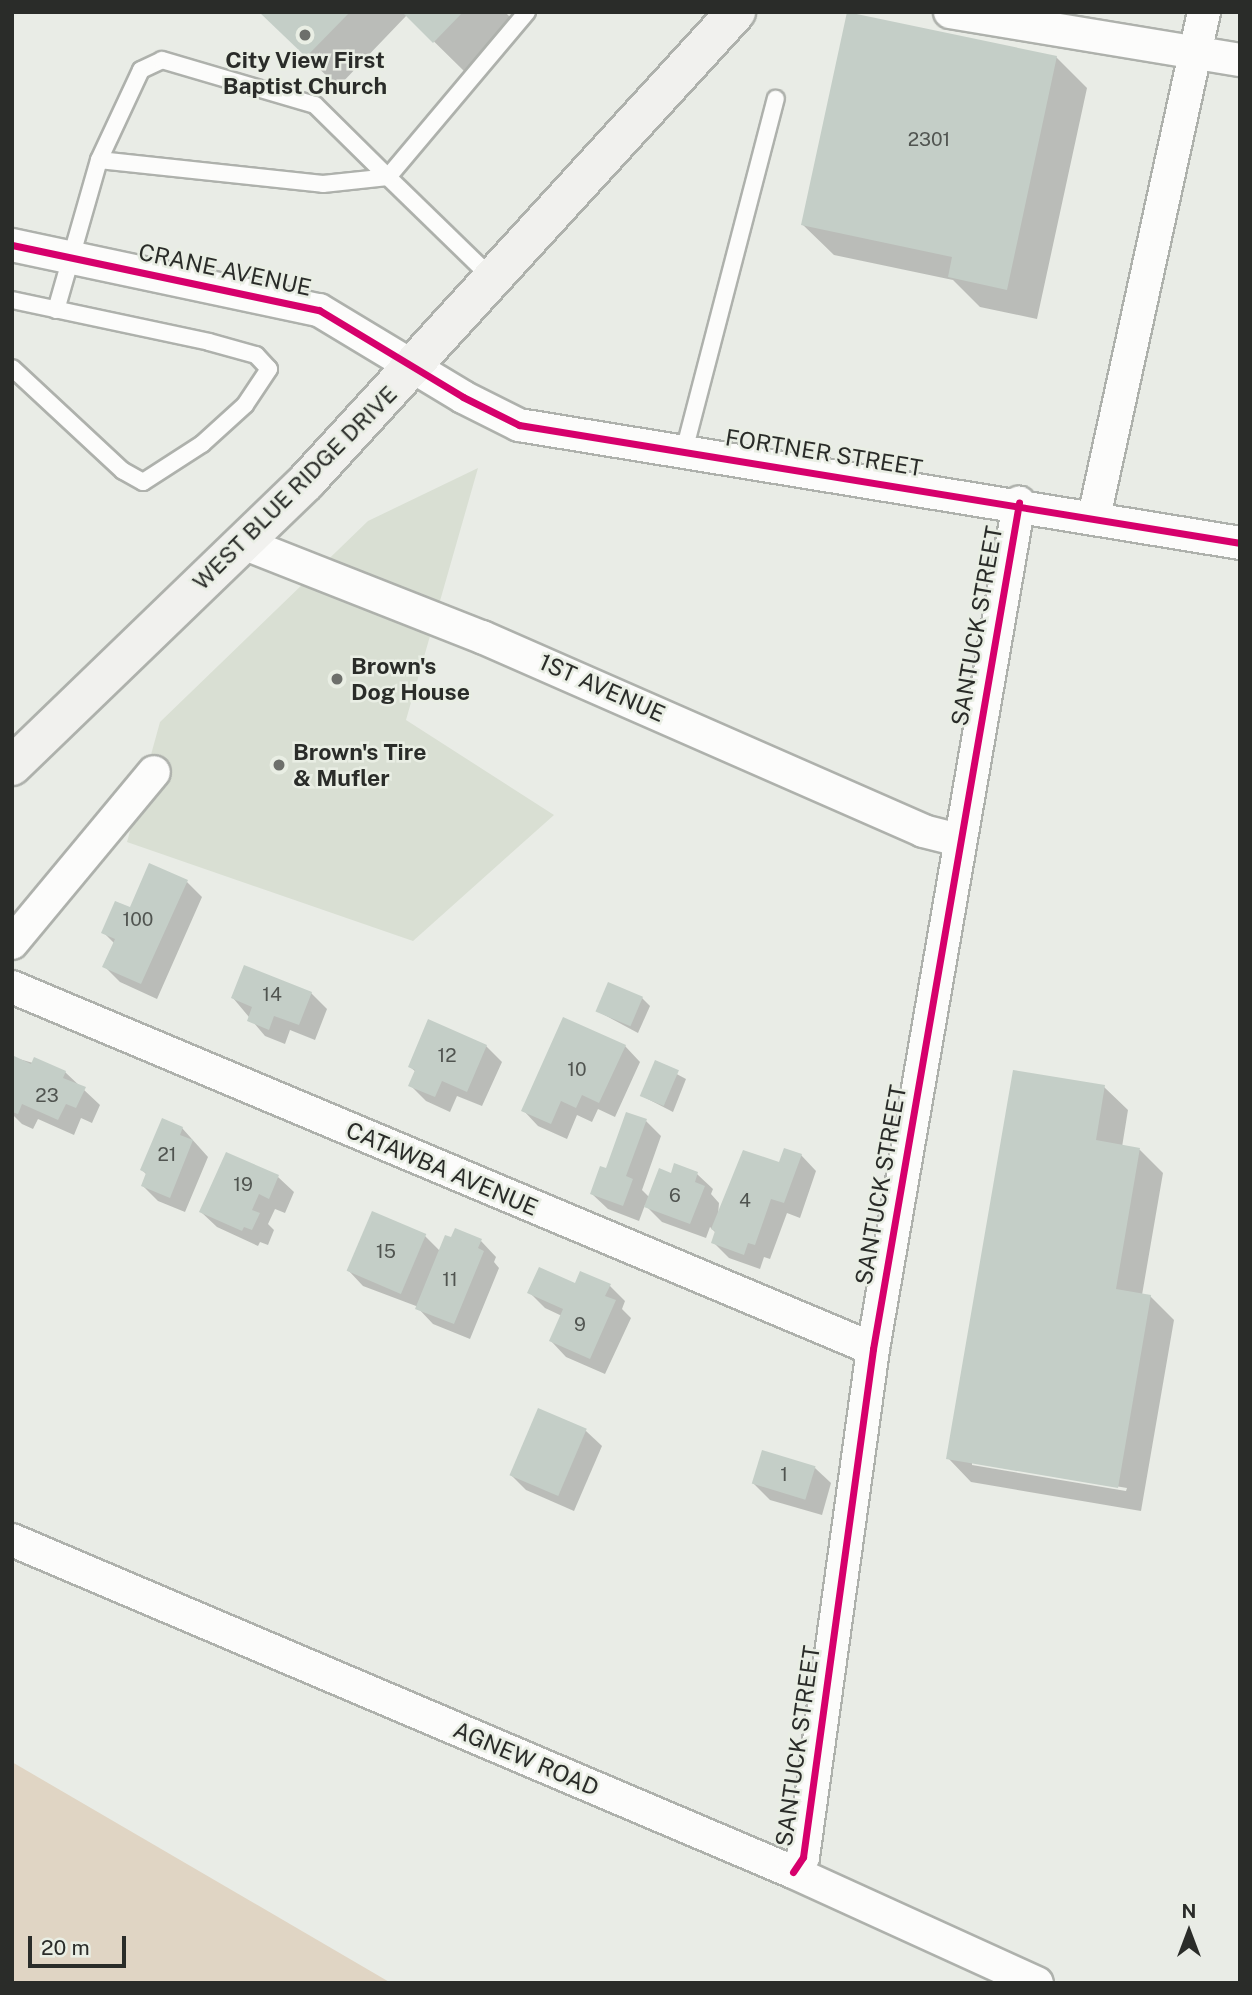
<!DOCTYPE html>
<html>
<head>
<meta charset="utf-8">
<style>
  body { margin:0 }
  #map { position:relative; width:1252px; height:1995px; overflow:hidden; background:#e9ece6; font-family:"Public Sans",sans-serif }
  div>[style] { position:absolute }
  .built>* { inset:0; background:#d9dfd3 }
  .green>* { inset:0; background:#e0d5c4 }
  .shadow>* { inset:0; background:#0003 }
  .building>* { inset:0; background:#c4cec7; transform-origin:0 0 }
  .roads { filter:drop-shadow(2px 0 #aeb1ac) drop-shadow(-2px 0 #aeb1ac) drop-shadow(0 2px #aeb1ac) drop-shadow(0 -2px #aeb1ac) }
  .lane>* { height:16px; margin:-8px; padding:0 8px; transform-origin:8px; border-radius:8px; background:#fcfcfb }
  .street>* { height:32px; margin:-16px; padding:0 16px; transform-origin:16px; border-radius:16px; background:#fcfcfb }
  .secondary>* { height:38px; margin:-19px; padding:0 19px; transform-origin:19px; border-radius:19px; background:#f1f1ee }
  .cycleway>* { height:7px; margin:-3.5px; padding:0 3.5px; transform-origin:3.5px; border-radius:3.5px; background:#d6006c }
  .dots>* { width:19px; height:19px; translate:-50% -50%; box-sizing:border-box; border:4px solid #e9eee4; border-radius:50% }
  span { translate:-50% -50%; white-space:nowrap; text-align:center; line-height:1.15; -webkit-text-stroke:5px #e9eee4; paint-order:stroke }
  .number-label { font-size:19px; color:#505450 }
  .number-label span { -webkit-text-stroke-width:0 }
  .poi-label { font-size:23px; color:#2a2c29; font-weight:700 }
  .left { translate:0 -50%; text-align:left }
  .street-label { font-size:23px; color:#2a2c29 }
  .frame { position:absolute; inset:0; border:14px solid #2a2c29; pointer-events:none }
  .north { position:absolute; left:1154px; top:1897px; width:70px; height:70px; -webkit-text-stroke:5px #e9eee4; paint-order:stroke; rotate:0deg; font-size:19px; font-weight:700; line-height:28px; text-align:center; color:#2a2c29 }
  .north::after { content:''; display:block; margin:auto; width:24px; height:32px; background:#2a2c29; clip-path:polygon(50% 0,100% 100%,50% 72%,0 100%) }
  .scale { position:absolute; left:28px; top:1936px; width:98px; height:32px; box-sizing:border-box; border:4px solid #2a2c29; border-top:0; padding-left:9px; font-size:21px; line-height:24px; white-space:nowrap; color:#2a2c29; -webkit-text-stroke:5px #e9eee4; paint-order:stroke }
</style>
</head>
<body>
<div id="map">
  <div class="built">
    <i style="clip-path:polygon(478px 468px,406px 720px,554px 815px,413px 941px,127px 842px,160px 722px,368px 521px)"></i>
  </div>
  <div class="green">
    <i style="clip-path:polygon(12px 1762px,391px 1983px,12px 1983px)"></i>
  </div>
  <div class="shadow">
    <i style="clip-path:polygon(261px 12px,505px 12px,514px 21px,465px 72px,407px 15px,338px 87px)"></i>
    <i style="clip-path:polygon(1056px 57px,1087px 88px,1037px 319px,980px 307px,953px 280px,834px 255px,803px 225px)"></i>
    <i style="clip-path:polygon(187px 882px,202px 897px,157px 999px,120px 982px,105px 967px,115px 944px,103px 932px,130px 910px)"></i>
    <i style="clip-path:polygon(311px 993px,327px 1009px,315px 1040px,290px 1030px,285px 1044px,265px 1036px,233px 998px)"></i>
    <i style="clip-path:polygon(642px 998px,650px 1006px,638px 1033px,597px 1011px)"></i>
    <i style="clip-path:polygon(486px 1046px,502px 1062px,482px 1106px,457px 1096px,450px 1112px,426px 1101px,410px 1085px,416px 1072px,410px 1067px)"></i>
    <i style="clip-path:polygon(625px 1046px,640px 1062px,615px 1117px,598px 1109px,592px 1122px,577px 1115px,567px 1139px,538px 1126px,523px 1110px)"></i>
    <i style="clip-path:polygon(12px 1057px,65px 1072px,100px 1105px,92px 1123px,81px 1118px,74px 1135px,38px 1119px,33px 1129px,22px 1124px,12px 1114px)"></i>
    <i style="clip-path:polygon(656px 1063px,686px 1079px,673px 1112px,642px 1096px)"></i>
    <i style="clip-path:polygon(evenodd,1104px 1087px,1128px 1110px,1122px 1147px,1140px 1150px,1163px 1173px,1142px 1295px,1150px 1296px,1174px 1320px,1141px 1511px,971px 1482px,948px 1458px,1104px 1087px,972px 1462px,1127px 1488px,1126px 1491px,972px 1465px,972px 1462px)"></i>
    <i style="clip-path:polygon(646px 1121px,661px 1136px,642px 1190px,650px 1198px,672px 1175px,697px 1174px,713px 1189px,711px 1194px,719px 1203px,718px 1215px,780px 1165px,801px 1155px,816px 1171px,800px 1218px,787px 1213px,770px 1259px,764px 1257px,760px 1269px,729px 1258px,713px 1242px,716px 1233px,710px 1227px,706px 1238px,662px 1222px,645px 1205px,639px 1221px,608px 1209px,592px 1194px)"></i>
    <i style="clip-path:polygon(182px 1128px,208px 1157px,185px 1212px,158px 1201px,143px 1186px,147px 1175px,142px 1170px)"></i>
    <i style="clip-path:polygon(278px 1177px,294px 1192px,285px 1213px,275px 1209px,268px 1224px,274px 1230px,268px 1245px,260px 1242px,258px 1246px,217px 1227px,201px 1212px)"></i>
    <i style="clip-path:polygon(425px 1236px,440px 1251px,452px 1240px,481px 1241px,496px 1257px,494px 1262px,499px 1268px,470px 1339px,433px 1324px,416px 1306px,363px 1286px,348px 1270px)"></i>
    <i style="clip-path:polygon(576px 1285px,610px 1286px,625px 1301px,622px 1309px,631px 1318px,605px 1374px,566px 1357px,551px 1341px,562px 1316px,545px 1308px,529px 1292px)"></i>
    <i style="clip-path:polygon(539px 1411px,586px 1431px,602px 1446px,574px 1511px,526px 1490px,511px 1475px)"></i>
    <i style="clip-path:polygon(815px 1468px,831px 1483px,822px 1515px,770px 1500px,754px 1484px)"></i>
  </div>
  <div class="building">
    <i style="clip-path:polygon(259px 12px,350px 12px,306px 57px)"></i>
    <i style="clip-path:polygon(402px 12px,463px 12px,433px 43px)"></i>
    <i style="clip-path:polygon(847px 12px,1057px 56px,1007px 290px,948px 277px,952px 257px,801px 225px)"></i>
    <i style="clip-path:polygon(149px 863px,188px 880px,141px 984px,102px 967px,115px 939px,101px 933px,115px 901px,130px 907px)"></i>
    <i style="clip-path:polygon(244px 965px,312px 992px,299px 1025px,274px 1016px,269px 1030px,247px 1021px,252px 1007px,231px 998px)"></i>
    <i style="left:608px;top:982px;width:38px;height:32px;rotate:23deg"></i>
    <i style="clip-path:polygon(563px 1017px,626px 1045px,599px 1103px,582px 1095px,576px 1108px,561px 1101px,551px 1124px,521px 1111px)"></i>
    <i style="clip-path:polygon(428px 1019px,487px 1045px,467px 1092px,442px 1081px,435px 1097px,408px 1086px,415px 1070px,408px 1067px)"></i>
    <i style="clip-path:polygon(12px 1055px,31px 1064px,34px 1057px,66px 1071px,63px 1078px,86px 1087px,76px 1108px,66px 1104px,58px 1120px,22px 1104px,18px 1114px,12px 1112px)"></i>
    <i style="left:655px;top:1060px;width:26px;height:39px;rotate:23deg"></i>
    <i style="clip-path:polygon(1013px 1070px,1105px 1085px,1096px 1140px,1140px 1148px,1116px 1289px,1151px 1295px,1118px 1488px,946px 1459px)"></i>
    <i style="clip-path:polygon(626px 1112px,647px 1119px,626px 1176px,633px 1179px,623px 1206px,590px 1194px,600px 1166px,606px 1168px)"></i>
    <i style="clip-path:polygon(162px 1118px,183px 1127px,180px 1135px,193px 1140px,170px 1198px,141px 1186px,146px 1173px,140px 1170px)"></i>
    <i style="clip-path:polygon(784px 1148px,802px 1154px,784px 1203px,771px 1199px,755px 1245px,748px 1243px,744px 1255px,711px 1243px,715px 1231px,711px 1229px,743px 1150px,779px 1162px)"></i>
    <i style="clip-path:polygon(226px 1152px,279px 1175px,269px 1199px,259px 1194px,252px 1210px,260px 1213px,252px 1230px,244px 1227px,242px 1231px,199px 1212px)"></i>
    <i style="clip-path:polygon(674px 1163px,698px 1172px,695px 1182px,705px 1186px,690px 1224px,644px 1207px,659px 1168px,671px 1173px)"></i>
    <i style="left:372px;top:1211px;width:59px;height:65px;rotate:23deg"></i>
    <i style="clip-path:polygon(455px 1228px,482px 1239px,478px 1248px,484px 1251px,454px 1324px,415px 1309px,445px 1235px,451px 1237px)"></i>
    <i style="clip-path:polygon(539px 1267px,575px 1283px,580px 1271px,611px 1284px,605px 1296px,616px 1300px,590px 1359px,549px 1341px,563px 1309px,527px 1293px)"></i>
    <i style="left:538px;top:1408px;width:53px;height:73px;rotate:23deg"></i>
    <i style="left:762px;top:1450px;width:56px;height:35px;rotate:17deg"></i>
  </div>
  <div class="roads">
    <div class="lane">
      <i style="left:99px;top:160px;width:225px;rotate:6.1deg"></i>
      <i style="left:323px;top:184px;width:65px;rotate:-6.1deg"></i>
      <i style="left:388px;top:177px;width:145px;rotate:44.2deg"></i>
      <i style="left:12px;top:300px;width:201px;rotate:12deg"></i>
      <i style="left:209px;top:342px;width:49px;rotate:15.5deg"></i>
      <i style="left:256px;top:355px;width:19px;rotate:47deg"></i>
      <i style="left:269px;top:369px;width:43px;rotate:123.7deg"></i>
      <i style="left:245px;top:405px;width:58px;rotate:137.8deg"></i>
      <i style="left:202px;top:444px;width:70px;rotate:147.2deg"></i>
      <i style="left:143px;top:482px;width:23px;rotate:-151deg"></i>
      <i style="left:123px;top:471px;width:151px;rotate:-137.1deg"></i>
      <i style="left:56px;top:310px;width:156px;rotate:-74deg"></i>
      <i style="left:99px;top:160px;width:99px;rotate:-65deg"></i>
      <i style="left:141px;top:70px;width:23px;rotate:-25deg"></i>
      <i style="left:162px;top:60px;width:159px;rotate:16.4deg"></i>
      <i style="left:315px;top:105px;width:103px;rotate:44.6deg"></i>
      <i style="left:388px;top:177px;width:216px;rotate:-49.9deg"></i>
      <i style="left:684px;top:451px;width:364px;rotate:-75.4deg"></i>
    </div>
    <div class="street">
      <i style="left:950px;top:12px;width:294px;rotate:9.4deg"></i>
      <i style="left:12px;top:245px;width:314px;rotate:12deg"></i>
      <i style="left:319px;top:310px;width:168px;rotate:31.1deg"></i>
      <i style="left:463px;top:397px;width:63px;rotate:26.6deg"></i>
      <i style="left:519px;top:425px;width:731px;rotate:9.29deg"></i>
      <i style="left:1094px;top:517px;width:517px;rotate:-77.71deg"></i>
      <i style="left:243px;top:543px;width:257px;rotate:21.5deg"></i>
      <i style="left:482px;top:637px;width:482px;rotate:23.7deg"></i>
      <i style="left:923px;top:831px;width:37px;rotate:14deg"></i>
      <i style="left:12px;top:943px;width:222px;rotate:-50.3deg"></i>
      <i style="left:12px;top:987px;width:934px;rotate:22.8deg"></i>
      <i style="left:12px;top:1540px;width:849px;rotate:23.03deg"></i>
      <i style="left:793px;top:1872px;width:268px;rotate:24.5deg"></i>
      <i style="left:793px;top:1872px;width:18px;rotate:-56deg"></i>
      <i style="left:803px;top:1857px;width:513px;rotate:-82.15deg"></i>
      <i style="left:873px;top:1349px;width:859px;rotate:-80.21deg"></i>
    </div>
    <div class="secondary">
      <i style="left:12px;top:766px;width:409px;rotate:-44deg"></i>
      <i style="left:306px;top:482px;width:637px;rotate:-47.54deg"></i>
    </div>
  </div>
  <div class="cycleway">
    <i style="left:12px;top:245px;width:314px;rotate:12deg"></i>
    <i style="left:319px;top:310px;width:168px;rotate:31.1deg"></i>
    <i style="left:463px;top:397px;width:63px;rotate:26.6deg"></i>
    <i style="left:519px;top:425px;width:731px;rotate:9.29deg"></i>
    <i style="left:793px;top:1872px;width:18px;rotate:-56deg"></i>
    <i style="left:803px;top:1857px;width:513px;rotate:-82.15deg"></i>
    <i style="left:873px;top:1349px;width:859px;rotate:-80.21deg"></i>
  </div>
  <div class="dots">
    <i style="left:305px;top:35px;background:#6d6f6b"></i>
    <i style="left:337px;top:679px;background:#6d6f6b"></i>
    <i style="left:279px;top:765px;background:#6d6f6b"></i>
  </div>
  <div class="number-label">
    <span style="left:929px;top:140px">2301</span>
    <span style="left:138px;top:920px">100</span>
    <span style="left:272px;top:995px">14</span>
    <span style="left:447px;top:1056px">12</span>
    <span style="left:577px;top:1070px">10</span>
    <span style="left:47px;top:1096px">23</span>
    <span style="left:167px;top:1155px">21</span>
    <span style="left:243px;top:1185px">19</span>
    <span style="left:675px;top:1196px">6</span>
    <span style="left:745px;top:1201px">4</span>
    <span style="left:386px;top:1252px">15</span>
    <span style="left:450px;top:1280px">11</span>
    <span style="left:580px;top:1325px">9</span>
    <span style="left:784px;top:1475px">1</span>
  </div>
  <div class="poi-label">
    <span style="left:305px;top:73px">City View First<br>Baptist Church</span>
    <span class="left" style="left:351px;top:679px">Brown's<br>Dog House</span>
    <span class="left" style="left:293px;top:765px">Brown's Tire<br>&amp; Mufler</span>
  </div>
  <div class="street-label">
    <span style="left:225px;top:270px;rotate:12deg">CRANE AVENUE</span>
    <span style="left:824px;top:453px;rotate:9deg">FORTNER STREET</span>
    <span style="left:295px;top:488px;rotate:-45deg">WEST BLUE RIDGE DRIVE</span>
    <span style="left:977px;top:626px;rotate:-80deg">SANTUCK STREET</span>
    <span style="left:602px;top:688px;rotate:24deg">1ST AVENUE</span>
    <span style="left:442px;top:1169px;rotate:23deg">CATAWBA AVENUE</span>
    <span style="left:881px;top:1185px;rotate:-80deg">SANTUCK STREET</span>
    <span style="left:798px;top:1746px;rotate:-82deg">SANTUCK STREET</span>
    <span style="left:526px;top:1759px;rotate:23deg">AGNEW ROAD</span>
  </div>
  <div class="frame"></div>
  <div class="north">N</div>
  <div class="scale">20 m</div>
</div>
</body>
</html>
